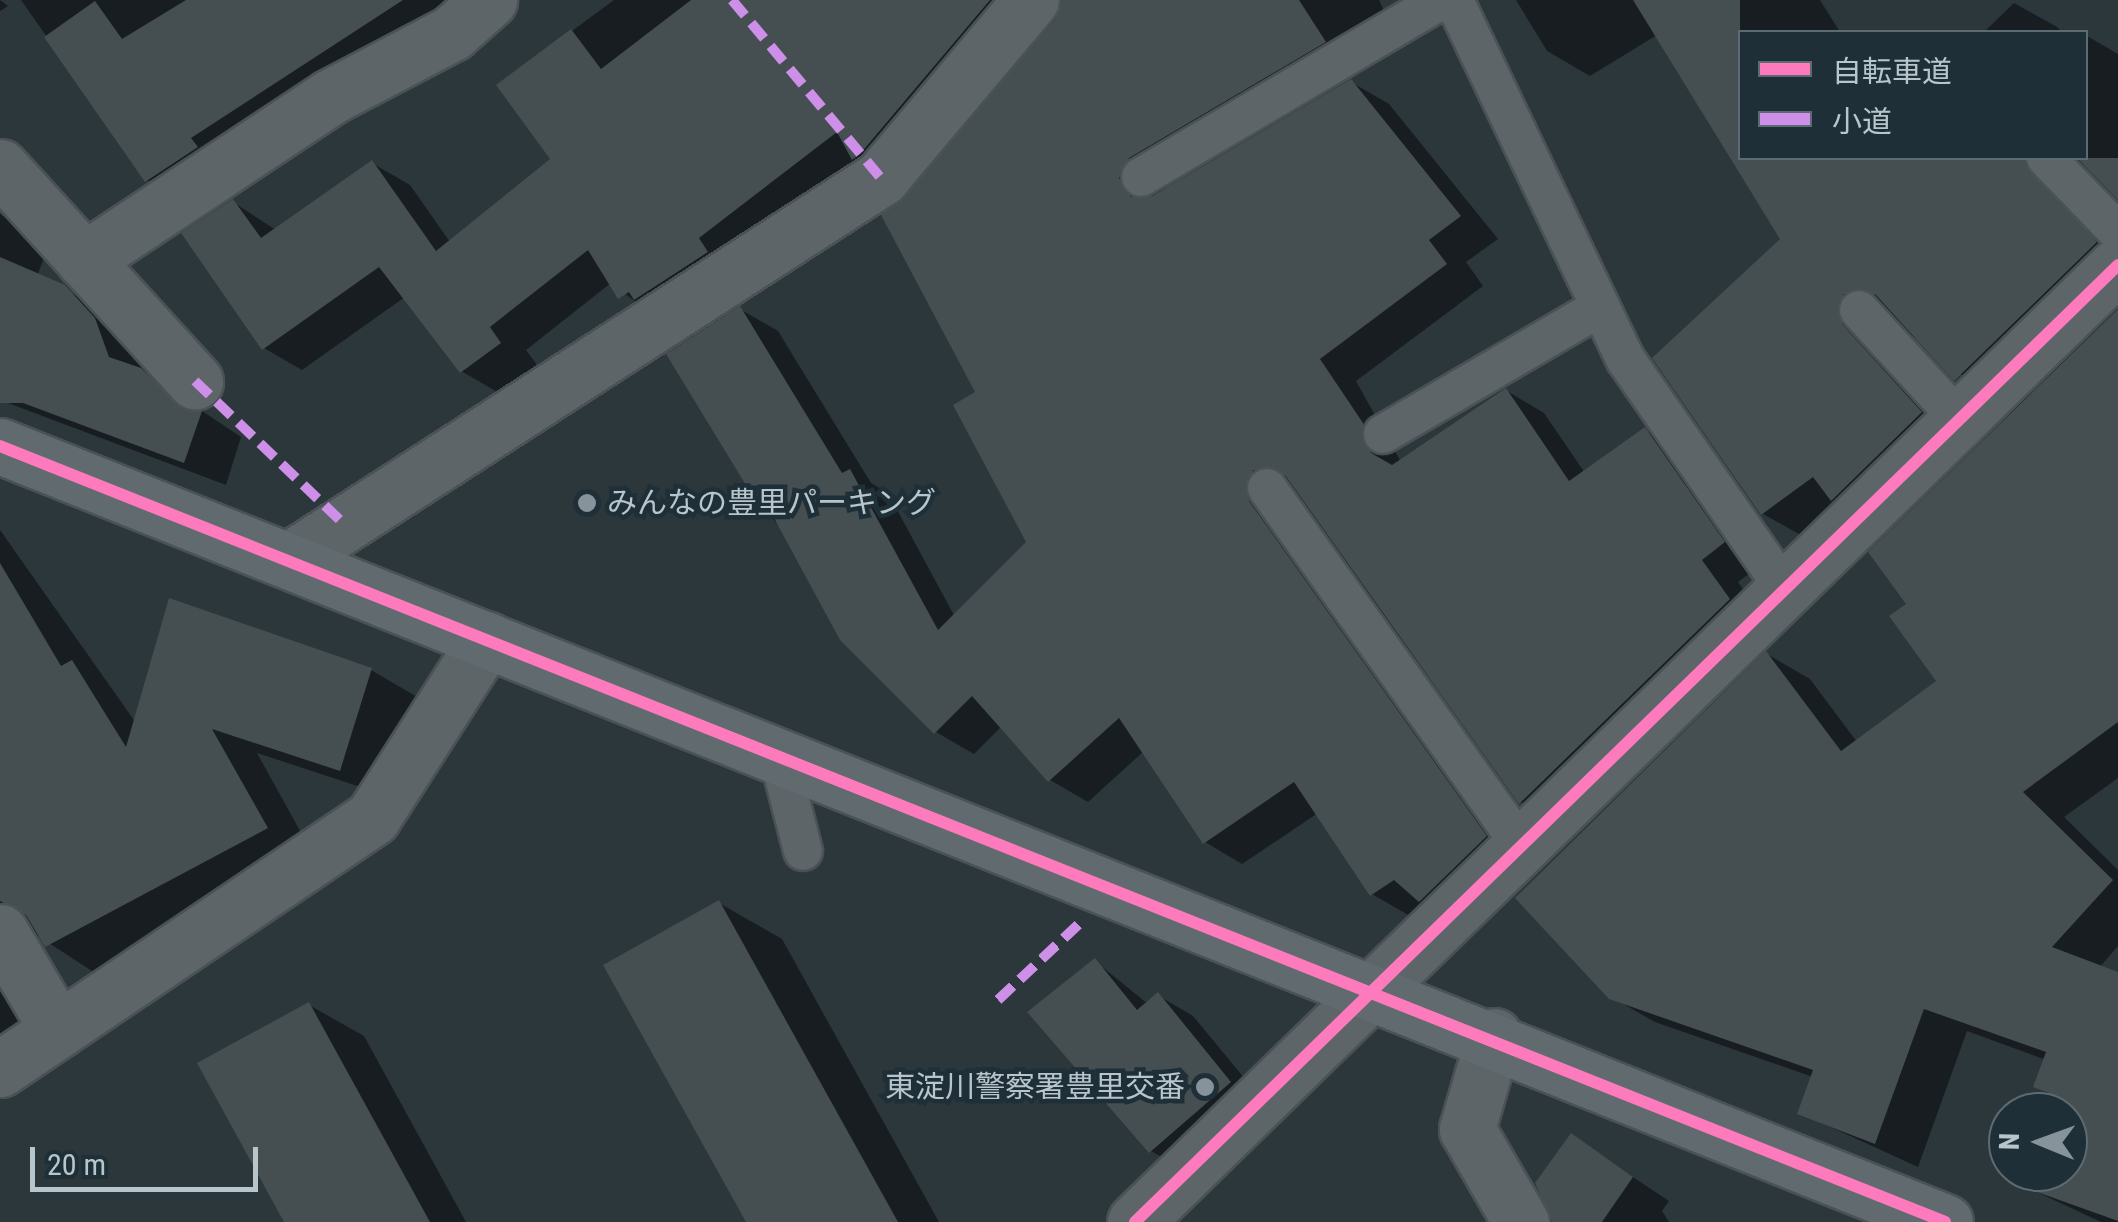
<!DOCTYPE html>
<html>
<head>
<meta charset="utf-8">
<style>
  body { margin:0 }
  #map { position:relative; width:2118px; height:1222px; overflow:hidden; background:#2c373c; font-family:"Roboto Condensed","Noto Sans JP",sans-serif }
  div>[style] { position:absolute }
  .shadow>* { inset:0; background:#0007 }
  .building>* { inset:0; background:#454e51 }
  .roads { filter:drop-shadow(2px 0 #4a5256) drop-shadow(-2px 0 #4a5256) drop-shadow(0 2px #4a5256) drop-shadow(0 -2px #4a5256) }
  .lane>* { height:38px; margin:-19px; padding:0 19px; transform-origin:19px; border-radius:19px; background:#5d6569 }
  .street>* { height:55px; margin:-27.5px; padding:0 27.5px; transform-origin:27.5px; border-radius:27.5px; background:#5d6569 }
  .secondary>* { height:55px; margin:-27.5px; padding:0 27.5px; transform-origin:27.5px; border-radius:27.5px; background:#616a6e }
  .quiet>* { height:10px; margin-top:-5px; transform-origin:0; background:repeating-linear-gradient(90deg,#ce8fe9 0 20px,transparent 0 30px) }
  .cycleway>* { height:12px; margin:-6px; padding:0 6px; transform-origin:6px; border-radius:6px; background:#fd7abc }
  .dots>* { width:28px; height:28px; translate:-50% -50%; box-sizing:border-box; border:5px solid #1f2f37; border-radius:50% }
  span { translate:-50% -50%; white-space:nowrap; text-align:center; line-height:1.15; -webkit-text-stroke:9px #1f2f37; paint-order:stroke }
  .poi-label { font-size:30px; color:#b7c5cc }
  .left { translate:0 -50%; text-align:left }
  .right { translate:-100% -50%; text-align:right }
  .legend { position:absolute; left:1738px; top:30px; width:350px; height:130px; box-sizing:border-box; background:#1f2f37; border:2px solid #5c6b73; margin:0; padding:12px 18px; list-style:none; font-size:30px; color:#b7c5cc }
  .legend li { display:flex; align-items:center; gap:20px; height:50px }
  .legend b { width:50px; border:2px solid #5c6b73 }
  .north { position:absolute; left:1988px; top:1092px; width:100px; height:100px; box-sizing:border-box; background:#1f2f37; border:2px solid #5c6b73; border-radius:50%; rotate:271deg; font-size:28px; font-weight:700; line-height:40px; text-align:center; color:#b7c5cc }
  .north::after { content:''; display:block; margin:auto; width:35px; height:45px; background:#86939a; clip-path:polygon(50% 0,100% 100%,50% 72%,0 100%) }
  .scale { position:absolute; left:30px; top:1147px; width:228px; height:45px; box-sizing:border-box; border:5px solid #b7c5cc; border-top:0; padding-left:12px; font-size:30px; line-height:35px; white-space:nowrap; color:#b7c5cc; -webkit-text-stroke:8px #1f2f37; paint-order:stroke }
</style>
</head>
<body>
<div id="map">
  <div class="shadow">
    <i style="clip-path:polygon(0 0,8px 6px,0 11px)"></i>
    <i style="clip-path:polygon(21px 0,463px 0,181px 200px,147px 180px)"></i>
    <i style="clip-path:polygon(614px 0,1047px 0,898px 175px,658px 319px,611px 283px,526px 350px,537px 365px,499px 393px,461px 371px,405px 297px,302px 370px,264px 348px,233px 202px,276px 230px,372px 163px,410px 185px,450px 242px,554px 160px,499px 85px)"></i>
    <i style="clip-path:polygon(1061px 0,1379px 0,1394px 32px,1167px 179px,1164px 192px,1351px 82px,1389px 104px,1498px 239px,1466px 262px,1483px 286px,1356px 381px,1401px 462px,1507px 391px,1544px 413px,1585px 473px,1645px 430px,1683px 452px,1761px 565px,1738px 582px,1766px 622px,1559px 824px,1521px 802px,1291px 490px,1523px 859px,1410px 916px,1372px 894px,1318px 813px,1242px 864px,1205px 842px,1144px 751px,1088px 802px,1050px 780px,1002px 726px,974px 754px,936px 732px,757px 498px,740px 309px,778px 331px,871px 483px,888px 493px,955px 617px,1030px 542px,979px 393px)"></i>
    <i style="clip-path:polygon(1516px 0,1820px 0,1840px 32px,1740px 32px,1740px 158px,2086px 158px,2087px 36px,2118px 54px,2118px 196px,2087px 165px,2074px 165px,2118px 248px,1999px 404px,1887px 316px,1963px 438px,1806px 538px,1763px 514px,1783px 239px,1657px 35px,1590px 76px,1547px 51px)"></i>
    <i style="clip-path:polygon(2014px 3px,2057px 27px,2062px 32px,1984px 32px)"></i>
    <i style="clip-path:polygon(0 214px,48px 248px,37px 276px,106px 311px,136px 344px,147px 374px,241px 437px,226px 485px,0 400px)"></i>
    <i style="clip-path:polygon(2118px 306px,2118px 778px,2064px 817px,2118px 870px,2118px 946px,2099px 968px,2118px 975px,2118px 1222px,2101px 1222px,2020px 1184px,2024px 1172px,2068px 1172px,2068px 1112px,2045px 1112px,2051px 1095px,2036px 1086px,2046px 1060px,1967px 1031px,1918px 1167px,1800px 1113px,1813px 1077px,1655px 1022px,1611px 997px,1767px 654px,1810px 679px,1857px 742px,1940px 681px,1909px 604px,1871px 552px)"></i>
    <i style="clip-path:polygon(0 530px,136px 723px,371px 670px,419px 698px,388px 796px,257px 753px,314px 856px,95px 973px,32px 932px,51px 1039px,0 1070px)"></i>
    <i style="clip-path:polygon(719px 903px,782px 939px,939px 1222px,749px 1222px)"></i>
    <i style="clip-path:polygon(1095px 961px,1148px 1004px,1159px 996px,1193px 1016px,1264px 1102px,1186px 1171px,1151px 1151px)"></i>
    <i style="clip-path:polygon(309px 1005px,364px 1036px,466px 1222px,286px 1222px)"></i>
    <i style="clip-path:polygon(1571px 1136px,1669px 1201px,1662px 1211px,1669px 1222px,1554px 1222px)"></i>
  </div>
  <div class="building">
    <i style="clip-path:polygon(186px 0,403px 0,191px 138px,198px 147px,145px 182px,44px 37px,95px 1px,122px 39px)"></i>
    <i style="clip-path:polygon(691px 0,990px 0,860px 154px,852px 160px,837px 132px,699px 238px,708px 252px,634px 300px,629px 292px,618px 299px,588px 250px,490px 327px,501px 343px,460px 373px,379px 267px,262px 350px,181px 233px,233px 199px,261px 238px,372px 160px,436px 251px,550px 159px,496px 85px,571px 29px,601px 69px)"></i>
    <i style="clip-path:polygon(1061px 0,1299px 0,1326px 42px,1129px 158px,1119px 178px,1131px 197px,1152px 196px,1351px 79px,1461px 216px,1429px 240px,1447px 264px,1320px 359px,1363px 423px,1371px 453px,1392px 465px,1506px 388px,1569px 481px,1645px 427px,1725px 542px,1702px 560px,1730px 599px,1519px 804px,1285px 475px,1253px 470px,1249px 501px,1487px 836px,1419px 902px,1394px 880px,1370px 896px,1294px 782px,1203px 844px,1119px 718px,1048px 782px,972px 696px,934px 734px,840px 640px,762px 496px,755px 500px,666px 354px,740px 306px,842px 473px,850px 469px,938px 630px,1026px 542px,953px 405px,975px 392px,881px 215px,1055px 20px)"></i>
    <i style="clip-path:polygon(1633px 0,1740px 0,1740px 158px,2024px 158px,2097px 242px,1954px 381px,1875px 294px,1843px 294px,1842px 324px,1922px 412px,1831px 501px,1813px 477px,1761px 515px,1652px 358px,1780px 239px)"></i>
    <i style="clip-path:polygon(2077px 158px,2118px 158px,2118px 200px)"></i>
    <i style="clip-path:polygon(0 257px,65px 285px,95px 318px,109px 357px,141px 368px,185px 410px,202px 411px,184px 463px,23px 403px,0 403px)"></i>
    <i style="clip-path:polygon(2118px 309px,2118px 722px,2023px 792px,2113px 880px,2052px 947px,2118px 972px,2118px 1221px,2017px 1185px,2022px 1172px,2068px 1172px,2068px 1112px,2042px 1112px,2049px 1093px,2033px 1087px,2046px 1052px,1924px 1009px,1875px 1144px,1797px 1114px,1813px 1070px,1609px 999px,1515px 898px,1766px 651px,1841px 751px,1936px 681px,1889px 616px,1906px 604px,1868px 552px)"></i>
    <i style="clip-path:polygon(0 563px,61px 666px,72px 660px,126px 747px,169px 598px,372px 668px,340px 771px,212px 729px,268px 828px,45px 947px,26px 915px,0 901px)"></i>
    <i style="clip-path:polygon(719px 900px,898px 1222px,746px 1222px,603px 965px)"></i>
    <i style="clip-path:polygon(1095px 958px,1137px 1010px,1158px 992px,1231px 1082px,1149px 1153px,1027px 1012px)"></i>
    <i style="clip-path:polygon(309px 1002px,430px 1222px,284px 1222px,197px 1063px)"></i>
    <i style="clip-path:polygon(1571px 1133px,1633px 1177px,1602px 1222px,1552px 1222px,1535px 1183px)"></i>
  </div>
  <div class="roads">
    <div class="lane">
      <i style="left:1454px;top:0;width:399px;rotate:64.5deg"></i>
      <i style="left:1626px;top:360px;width:277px;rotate:55.3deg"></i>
      <i style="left:2046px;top:158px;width:103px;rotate:45.8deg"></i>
      <i style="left:1141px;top:177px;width:348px;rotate:-30.5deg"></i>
      <i style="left:1859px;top:310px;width:147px;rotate:47.5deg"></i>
      <i style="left:1383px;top:434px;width:250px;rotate:-30.3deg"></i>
      <i style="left:1267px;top:488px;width:437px;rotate:54.6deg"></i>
      <i style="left:778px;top:754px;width:100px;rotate:75.5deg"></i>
    </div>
    <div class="street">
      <i style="left:0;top:167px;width:290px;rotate:47.7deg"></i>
      <i style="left:84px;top:260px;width:295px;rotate:-33.5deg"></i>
      <i style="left:330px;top:97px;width:138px;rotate:-27.7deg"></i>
      <i style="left:452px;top:33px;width:50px;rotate:-41.7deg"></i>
      <i style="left:289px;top:560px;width:705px;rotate:-32.83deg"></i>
      <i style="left:881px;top:178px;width:233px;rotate:-49.9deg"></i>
      <i style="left:0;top:932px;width:114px;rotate:59.4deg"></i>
      <i style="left:1494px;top:1036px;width:97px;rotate:106.2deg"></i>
      <i style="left:1467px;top:1129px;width:108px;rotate:59.9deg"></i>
      <i style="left:0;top:1069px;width:450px;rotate:-34deg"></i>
      <i style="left:373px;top:817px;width:211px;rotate:-57.4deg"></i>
      <i style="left:1135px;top:1222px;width:1372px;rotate:-44.23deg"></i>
    </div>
    <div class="secondary">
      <i style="left:0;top:446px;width:2094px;rotate:21.75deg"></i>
    </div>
  </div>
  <div class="quiet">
    <i style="left:732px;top:0;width:232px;rotate:50.1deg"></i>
    <i style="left:195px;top:381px;width:207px;rotate:43.8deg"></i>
    <i style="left:998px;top:1000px;width:111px;rotate:-43.2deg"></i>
  </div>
  <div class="cycleway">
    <i style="left:0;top:446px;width:2094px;rotate:21.75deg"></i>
    <i style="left:1135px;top:1222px;width:1372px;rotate:-44.23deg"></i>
  </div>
  <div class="dots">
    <i style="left:587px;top:503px;background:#86939a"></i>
    <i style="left:1205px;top:1087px;background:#86939a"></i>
  </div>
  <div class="poi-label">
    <span class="left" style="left:607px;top:503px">みんなの豊里パーキング</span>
    <span class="right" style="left:1185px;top:1087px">東淀川警察署豊里交番</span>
  </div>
  <ul class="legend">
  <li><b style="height:12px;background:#fd7abc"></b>自転車道</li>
  <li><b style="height:12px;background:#ce8fe9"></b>小道</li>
  </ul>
  <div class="north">N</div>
  <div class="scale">20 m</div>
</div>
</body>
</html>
